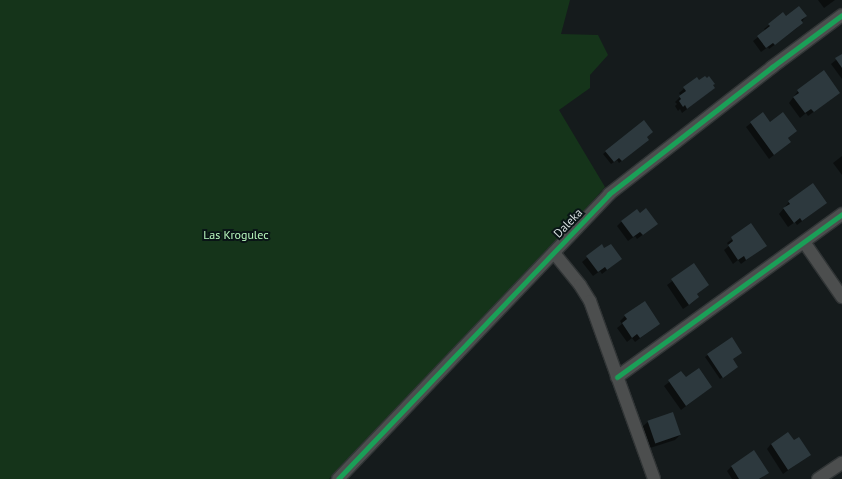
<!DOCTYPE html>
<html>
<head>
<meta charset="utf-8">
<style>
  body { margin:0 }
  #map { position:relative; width:842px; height:479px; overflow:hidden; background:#151b1c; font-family:"PT Sans",sans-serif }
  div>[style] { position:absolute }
  .green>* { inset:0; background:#15341a }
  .shadow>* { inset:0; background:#0007 }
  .building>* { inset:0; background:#2d393e; transform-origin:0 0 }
  .roads { filter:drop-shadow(1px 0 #313536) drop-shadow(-1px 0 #313536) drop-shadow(0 1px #313536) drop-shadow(0 -1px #313536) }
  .street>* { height:12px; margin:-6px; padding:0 6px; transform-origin:6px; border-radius:6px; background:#4c4e4e }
  .cycleway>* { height:5px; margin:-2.5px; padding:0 2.5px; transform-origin:2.5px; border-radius:2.5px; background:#1a9f57 }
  span { translate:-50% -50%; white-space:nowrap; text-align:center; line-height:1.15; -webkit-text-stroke:4px #091516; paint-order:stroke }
  .street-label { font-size:12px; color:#d5ddde }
  .park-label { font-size:12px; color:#b8f7bd }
</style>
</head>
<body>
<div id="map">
  <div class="green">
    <i style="clip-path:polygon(0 0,570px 0,561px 34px,598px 35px,608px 55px,590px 75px,590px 88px,559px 110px,605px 187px,555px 244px,329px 479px,0 479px)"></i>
  </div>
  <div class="shadow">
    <i style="clip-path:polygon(818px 0,835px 0,824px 8px)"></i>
    <i style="clip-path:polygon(806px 16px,797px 28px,769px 49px,768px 47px,761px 52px,753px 41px,766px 31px,764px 29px,769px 25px,785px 17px)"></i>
    <i style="clip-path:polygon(842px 55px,842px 79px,831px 64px)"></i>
    <i style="clip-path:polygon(696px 78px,699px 82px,711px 86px,714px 88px,682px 113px,680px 109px,678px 111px,675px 106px,677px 104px,675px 102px,681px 96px,679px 93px)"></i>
    <i style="clip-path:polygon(798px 91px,839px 93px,808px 116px,806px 113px,800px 118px,789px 103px)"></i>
    <i style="clip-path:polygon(644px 121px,646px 142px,619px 163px,617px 160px,611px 164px,603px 154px)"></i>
    <i style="clip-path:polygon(751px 123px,770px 124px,796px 131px,787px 139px,790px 142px,769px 159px,746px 127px)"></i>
    <i style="clip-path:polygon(842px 156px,842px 175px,833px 163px)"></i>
    <i style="clip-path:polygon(789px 202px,826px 203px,797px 225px,795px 222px,788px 227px,779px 214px)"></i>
    <i style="clip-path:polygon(622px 221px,652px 228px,637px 239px,635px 236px,628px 241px,617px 226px)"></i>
    <i style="clip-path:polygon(751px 225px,765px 246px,741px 264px,738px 260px,733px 264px,724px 250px,729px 246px,727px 243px)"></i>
    <i style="clip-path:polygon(601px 246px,604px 250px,621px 259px,602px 274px,600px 271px,593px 276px,582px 262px)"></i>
    <i style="clip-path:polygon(694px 265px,708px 285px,696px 295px,698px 297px,693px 302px,683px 309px,667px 285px)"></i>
    <i style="clip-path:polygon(625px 316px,659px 324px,635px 342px,632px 338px,627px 342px,617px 328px,622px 324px,620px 321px)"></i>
    <i style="clip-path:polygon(732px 339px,732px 360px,737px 367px,720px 379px,705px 357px)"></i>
    <i style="clip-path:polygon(681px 373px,685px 379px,711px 387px,681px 410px,664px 386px)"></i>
    <i style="clip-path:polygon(673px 413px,680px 435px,675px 440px,650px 448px,643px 426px,648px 422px)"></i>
    <i style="clip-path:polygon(793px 442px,809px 455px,783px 474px,767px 449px,771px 444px)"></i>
    <i style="clip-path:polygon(731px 467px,768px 472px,760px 479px,732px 479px,727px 471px)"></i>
  </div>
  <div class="building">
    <i style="clip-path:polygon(799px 6px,807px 16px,801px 20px,803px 23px,775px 45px,773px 43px,766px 48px,757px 36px,770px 26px,768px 24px,783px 12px,786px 16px)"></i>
    <i style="clip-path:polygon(842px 54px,842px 68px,835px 58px)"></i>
    <i style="clip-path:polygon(824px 70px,840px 93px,814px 112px,811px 109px,805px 113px,793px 97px,799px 93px,797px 90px)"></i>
    <i style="clip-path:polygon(705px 76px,707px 78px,709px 76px,715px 84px,713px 85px,715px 88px,687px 109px,685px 105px,683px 107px,679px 101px,681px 99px,679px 96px,686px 91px,683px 87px,697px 77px,699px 80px)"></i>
    <i style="clip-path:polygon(763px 112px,770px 122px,783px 112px,797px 131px,788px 138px,791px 142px,774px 155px,750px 122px)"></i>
    <i style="clip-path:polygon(644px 120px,653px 132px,647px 137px,649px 140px,622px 161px,619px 158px,614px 162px,605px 151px)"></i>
    <i style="clip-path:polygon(813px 183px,827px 203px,802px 221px,800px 218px,794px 223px,783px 208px,790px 204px,788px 201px)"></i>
    <i style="clip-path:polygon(646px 208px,658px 224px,643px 235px,640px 232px,633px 237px,621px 221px,637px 209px,640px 213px)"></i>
    <i style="clip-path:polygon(751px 223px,767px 246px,746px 260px,744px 256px,738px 260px,728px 245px,733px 241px,731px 237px)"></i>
    <i style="clip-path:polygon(602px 244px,604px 248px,611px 244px,622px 259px,607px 270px,605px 267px,598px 272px,586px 256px)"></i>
    <i style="clip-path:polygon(694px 263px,709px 285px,697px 294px,699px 297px,689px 305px,671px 279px)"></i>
    <i style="clip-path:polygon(645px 301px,660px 324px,640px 338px,637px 334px,632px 338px,622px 323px,627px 319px,624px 315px)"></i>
    <i style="clip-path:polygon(732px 337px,742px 353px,733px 359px,738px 367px,723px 378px,707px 354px)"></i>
    <i style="clip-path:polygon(699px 368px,712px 387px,686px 406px,668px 380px,681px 371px,686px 377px)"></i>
    <i style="left:673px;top:412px;width:24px;height:27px;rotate:71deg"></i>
    <i style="clip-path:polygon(788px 432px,794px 440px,799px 437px,811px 455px,788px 470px,771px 444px)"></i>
    <i style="clip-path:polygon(754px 450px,769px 473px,759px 479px,739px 479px,731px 466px)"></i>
  </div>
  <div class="roads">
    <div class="street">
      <i style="left:804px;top:242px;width:67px;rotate:55.4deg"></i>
      <i style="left:554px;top:253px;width:41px;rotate:50.9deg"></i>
      <i style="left:580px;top:285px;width:19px;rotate:58deg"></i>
      <i style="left:590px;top:301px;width:189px;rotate:70.2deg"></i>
      <i style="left:617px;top:377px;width:278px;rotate:-35.9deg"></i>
      <i style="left:338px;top:479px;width:393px;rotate:-46.4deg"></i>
      <i style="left:609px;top:194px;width:207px;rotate:-37.9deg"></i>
      <i style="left:772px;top:67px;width:87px;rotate:-36.6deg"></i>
      <i style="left:818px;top:479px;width:29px;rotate:-34deg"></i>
    </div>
  </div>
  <div class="cycleway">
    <i style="left:617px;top:377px;width:278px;rotate:-35.9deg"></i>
    <i style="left:338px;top:479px;width:393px;rotate:-46.4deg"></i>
    <i style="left:609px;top:194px;width:207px;rotate:-37.9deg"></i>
    <i style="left:772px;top:67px;width:87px;rotate:-36.6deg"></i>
  </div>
  <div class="street-label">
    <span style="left:568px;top:223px;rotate:-46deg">Daleka</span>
  </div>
  <div class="park-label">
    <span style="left:236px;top:235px">Las Krogulec</span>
  </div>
</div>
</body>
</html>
